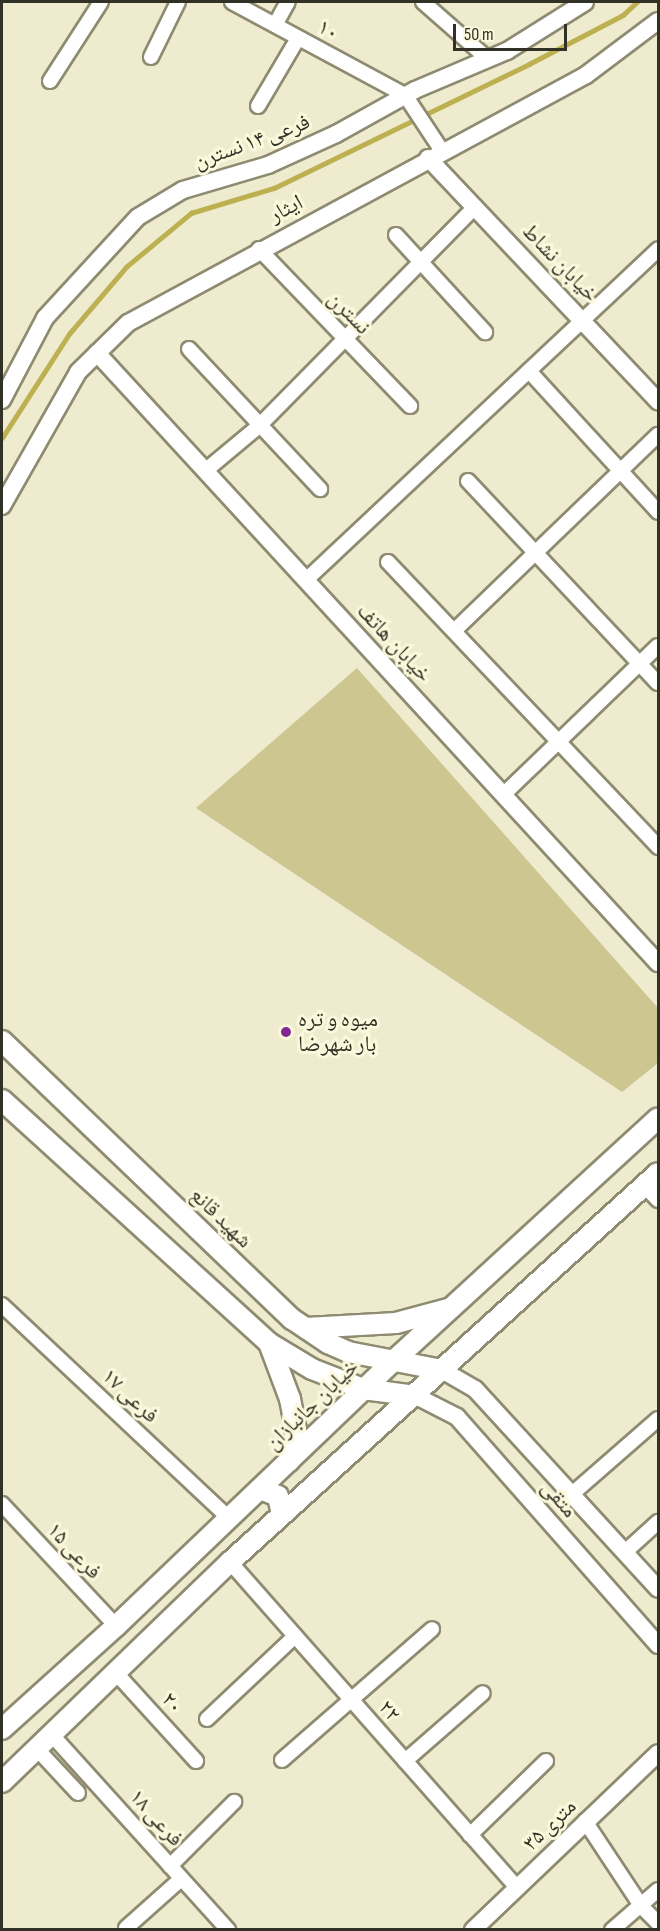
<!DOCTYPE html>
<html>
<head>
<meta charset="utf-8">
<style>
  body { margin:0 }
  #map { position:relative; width:660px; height:1931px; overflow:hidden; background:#eeebcf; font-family:"Sofia Sans Condensed","Noto Naskh Arabic",sans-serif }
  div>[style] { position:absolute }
  .green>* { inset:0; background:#cdc691 }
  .stream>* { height:4.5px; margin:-2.25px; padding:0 2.25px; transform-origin:2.25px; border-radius:2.25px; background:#bcb050 }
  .roads { filter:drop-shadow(2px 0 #8e8b71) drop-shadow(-2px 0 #8e8b71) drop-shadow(0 2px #8e8b71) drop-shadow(0 -2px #8e8b71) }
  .minor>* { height:14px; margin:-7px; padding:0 7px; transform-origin:7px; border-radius:7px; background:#fff }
  .tertiary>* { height:16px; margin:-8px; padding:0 8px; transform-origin:8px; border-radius:8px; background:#fff }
  .secondary>* { height:20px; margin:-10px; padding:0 10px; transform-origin:10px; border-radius:10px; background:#fff }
  .dots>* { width:16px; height:16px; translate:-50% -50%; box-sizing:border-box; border:3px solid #fbf8dc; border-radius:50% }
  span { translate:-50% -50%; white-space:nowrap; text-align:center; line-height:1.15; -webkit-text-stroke:6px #fbf8dc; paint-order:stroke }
  .street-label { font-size:22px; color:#323126 }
  .poi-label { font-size:22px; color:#323126 }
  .left { translate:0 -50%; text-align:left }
  .frame { position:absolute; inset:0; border:3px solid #323126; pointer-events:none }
  .scale { position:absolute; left:453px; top:24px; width:114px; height:27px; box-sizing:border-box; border:3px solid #323126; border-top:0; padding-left:8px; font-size:18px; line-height:21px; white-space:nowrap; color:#323126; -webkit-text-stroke:4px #fbf8dc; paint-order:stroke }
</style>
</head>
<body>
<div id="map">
  <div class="green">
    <i style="clip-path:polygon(357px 668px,658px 1008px,658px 1063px,622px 1092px,196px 808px)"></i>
  </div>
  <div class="stream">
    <i style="left:2px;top:438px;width:124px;rotate:-57.2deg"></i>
    <i style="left:69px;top:334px;width:88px;rotate:-49.6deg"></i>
    <i style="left:126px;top:267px;width:85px;rotate:-39.7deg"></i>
    <i style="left:191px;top:213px;width:87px;rotate:-16.8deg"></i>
    <i style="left:274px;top:188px;width:284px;rotate:-25.9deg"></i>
    <i style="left:529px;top:64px;width:106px;rotate:-27.5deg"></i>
    <i style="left:623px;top:15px;width:19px;rotate:-43deg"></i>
  </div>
  <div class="roads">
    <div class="minor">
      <i style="left:232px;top:2px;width:196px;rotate:28.3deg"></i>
      <i style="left:405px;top:95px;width:67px;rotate:56.5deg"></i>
      <i style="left:423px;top:2px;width:86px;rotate:41.2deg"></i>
      <i style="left:275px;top:25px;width:26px;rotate:-61deg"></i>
      <i style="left:151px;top:57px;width:61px;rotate:-63.9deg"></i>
      <i style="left:50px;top:81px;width:94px;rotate:-57.2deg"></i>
      <i style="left:258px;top:106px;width:79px;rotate:-59.5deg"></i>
      <i style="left:396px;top:235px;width:132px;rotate:47.5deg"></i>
      <i style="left:259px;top:249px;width:218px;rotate:46.1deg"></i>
      <i style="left:189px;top:349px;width:192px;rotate:46.9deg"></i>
      <i style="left:529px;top:371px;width:191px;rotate:47.5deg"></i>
      <i style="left:205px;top:471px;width:70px;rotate:-39.8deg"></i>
      <i style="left:259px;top:426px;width:308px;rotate:-45.4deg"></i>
      <i style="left:468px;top:481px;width:277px;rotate:46.8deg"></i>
      <i style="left:388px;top:562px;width:393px;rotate:46.5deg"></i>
      <i style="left:306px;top:580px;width:483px;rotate:-43.2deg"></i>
      <i style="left:454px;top:631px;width:283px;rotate:-43.9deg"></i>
      <i style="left:503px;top:795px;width:215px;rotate:-43.9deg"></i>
      <i style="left:645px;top:1186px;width:19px;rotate:47deg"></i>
      <i style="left:2px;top:1305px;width:313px;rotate:43.2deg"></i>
      <i style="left:572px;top:1494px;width:114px;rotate:-41.1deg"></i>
      <i style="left:2px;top:1504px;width:167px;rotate:46.9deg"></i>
      <i style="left:625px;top:1552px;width:45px;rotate:-42.3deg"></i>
      <i style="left:230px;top:1562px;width:434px;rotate:48.6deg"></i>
      <i style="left:116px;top:1673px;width:119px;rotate:47.7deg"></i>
      <i style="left:207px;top:1719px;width:121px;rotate:-43.3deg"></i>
      <i style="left:52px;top:1735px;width:263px;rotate:47.9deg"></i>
      <i style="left:37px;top:1749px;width:60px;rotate:47deg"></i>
      <i style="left:282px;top:1760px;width:199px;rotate:-41.1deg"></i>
      <i style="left:405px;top:1761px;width:103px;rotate:-41.1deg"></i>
      <i style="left:585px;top:1821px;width:103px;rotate:56.5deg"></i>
      <i style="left:642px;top:1907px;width:23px;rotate:45deg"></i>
      <i style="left:470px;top:1835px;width:106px;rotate:-44.2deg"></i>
      <i style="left:170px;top:1866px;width:91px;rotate:-45deg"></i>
      <i style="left:126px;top:1928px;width:74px;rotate:-41.7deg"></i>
      <i style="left:612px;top:1930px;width:61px;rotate:-41deg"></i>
    </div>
    <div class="tertiary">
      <i style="left:428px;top:158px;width:335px;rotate:46.6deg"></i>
      <i style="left:97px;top:353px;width:829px;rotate:47.4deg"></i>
      <i style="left:2px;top:400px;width:93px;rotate:-62.3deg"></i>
      <i style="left:45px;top:318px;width:137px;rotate:-47.4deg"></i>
      <i style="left:138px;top:217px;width:52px;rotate:-31deg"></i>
      <i style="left:183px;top:190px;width:89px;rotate:-16.4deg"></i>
      <i style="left:268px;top:165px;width:75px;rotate:-24.5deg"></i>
      <i style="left:336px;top:134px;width:90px;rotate:-29.1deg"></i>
      <i style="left:415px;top:90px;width:100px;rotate:-23deg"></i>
      <i style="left:507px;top:51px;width:92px;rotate:-32.1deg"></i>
      <i style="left:2px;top:506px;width:154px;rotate:-60.4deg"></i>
      <i style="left:78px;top:372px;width:70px;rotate:-44.4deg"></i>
      <i style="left:128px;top:323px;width:521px;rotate:-28.43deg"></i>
      <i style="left:586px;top:75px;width:90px;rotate:-36.9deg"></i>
      <i style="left:442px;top:1370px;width:38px;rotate:30deg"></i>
      <i style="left:475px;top:1389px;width:271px;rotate:47.5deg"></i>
      <i style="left:416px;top:1396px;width:46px;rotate:27.1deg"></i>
      <i style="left:457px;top:1417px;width:304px;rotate:48.6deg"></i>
      <i style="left:473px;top:1930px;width:256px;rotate:-43.7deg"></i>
    </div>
    <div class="secondary">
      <i style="left:2px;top:1041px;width:402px;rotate:43.8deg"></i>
      <i style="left:292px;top:1319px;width:43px;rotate:33.7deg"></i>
      <i style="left:328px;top:1343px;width:22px;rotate:24deg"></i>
      <i style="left:348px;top:1352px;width:96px;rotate:10.8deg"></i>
      <i style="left:2px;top:1100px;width:361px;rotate:42.3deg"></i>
      <i style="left:269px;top:1343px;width:50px;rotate:31.2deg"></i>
      <i style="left:312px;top:1369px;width:55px;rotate:21.4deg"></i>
      <i style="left:363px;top:1389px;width:53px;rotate:7.5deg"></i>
      <i style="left:306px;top:1328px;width:90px;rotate:-3.2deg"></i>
      <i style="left:396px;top:1323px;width:54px;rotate:-15.1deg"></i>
      <i style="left:269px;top:1343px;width:60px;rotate:69.4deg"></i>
      <i style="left:290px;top:1399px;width:33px;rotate:79deg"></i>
      <i style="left:296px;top:1431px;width:31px;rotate:103deg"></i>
      <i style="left:260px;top:1489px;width:19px;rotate:21deg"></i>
      <i style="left:278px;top:1496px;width:19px;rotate:78deg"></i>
      <i style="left:2px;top:1729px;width:154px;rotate:-42.1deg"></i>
      <i style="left:116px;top:1626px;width:381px;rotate:-43.7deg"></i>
      <i style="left:391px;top:1363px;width:362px;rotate:-42.5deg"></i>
      <i style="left:2px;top:1782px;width:317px;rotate:-44deg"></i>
      <i style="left:230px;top:1562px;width:578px;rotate:-42.27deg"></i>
    </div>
  </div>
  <div class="dots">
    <i style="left:286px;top:1032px;background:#832793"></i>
  </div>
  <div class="street-label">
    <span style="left:328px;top:30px;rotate:28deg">۱۰</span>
    <span style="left:252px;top:142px;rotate:-20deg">فرعی ۱۴ نسترن</span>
    <span style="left:286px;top:209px;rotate:-28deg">ایثار</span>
    <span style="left:560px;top:263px;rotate:46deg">خیابان نشاط</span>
    <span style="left:349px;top:313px;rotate:46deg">نسترن</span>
    <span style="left:394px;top:643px;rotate:47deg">خیابان هاتف</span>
    <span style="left:221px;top:1218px;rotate:44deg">شهید قانع</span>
    <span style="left:130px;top:1396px;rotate:43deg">فرعی ۱۷</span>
    <span style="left:312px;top:1405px;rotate:-44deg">خیابان جانبازان</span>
    <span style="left:559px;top:1499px;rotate:49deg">متقی</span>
    <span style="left:74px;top:1551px;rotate:47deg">فرعی ۱۵</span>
    <span style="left:172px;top:1703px;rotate:48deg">۲۰</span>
    <span style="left:389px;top:1711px;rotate:49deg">۲۲</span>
    <span style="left:156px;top:1818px;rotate:48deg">فرعی ۱۸</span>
    <span style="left:550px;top:1825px;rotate:-44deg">۳۵ متری</span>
  </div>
  <div class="poi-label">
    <span class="left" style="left:298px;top:1032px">میوه و تره<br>بار شهرضا</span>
  </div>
  <div class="frame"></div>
  <div class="scale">50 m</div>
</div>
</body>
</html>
